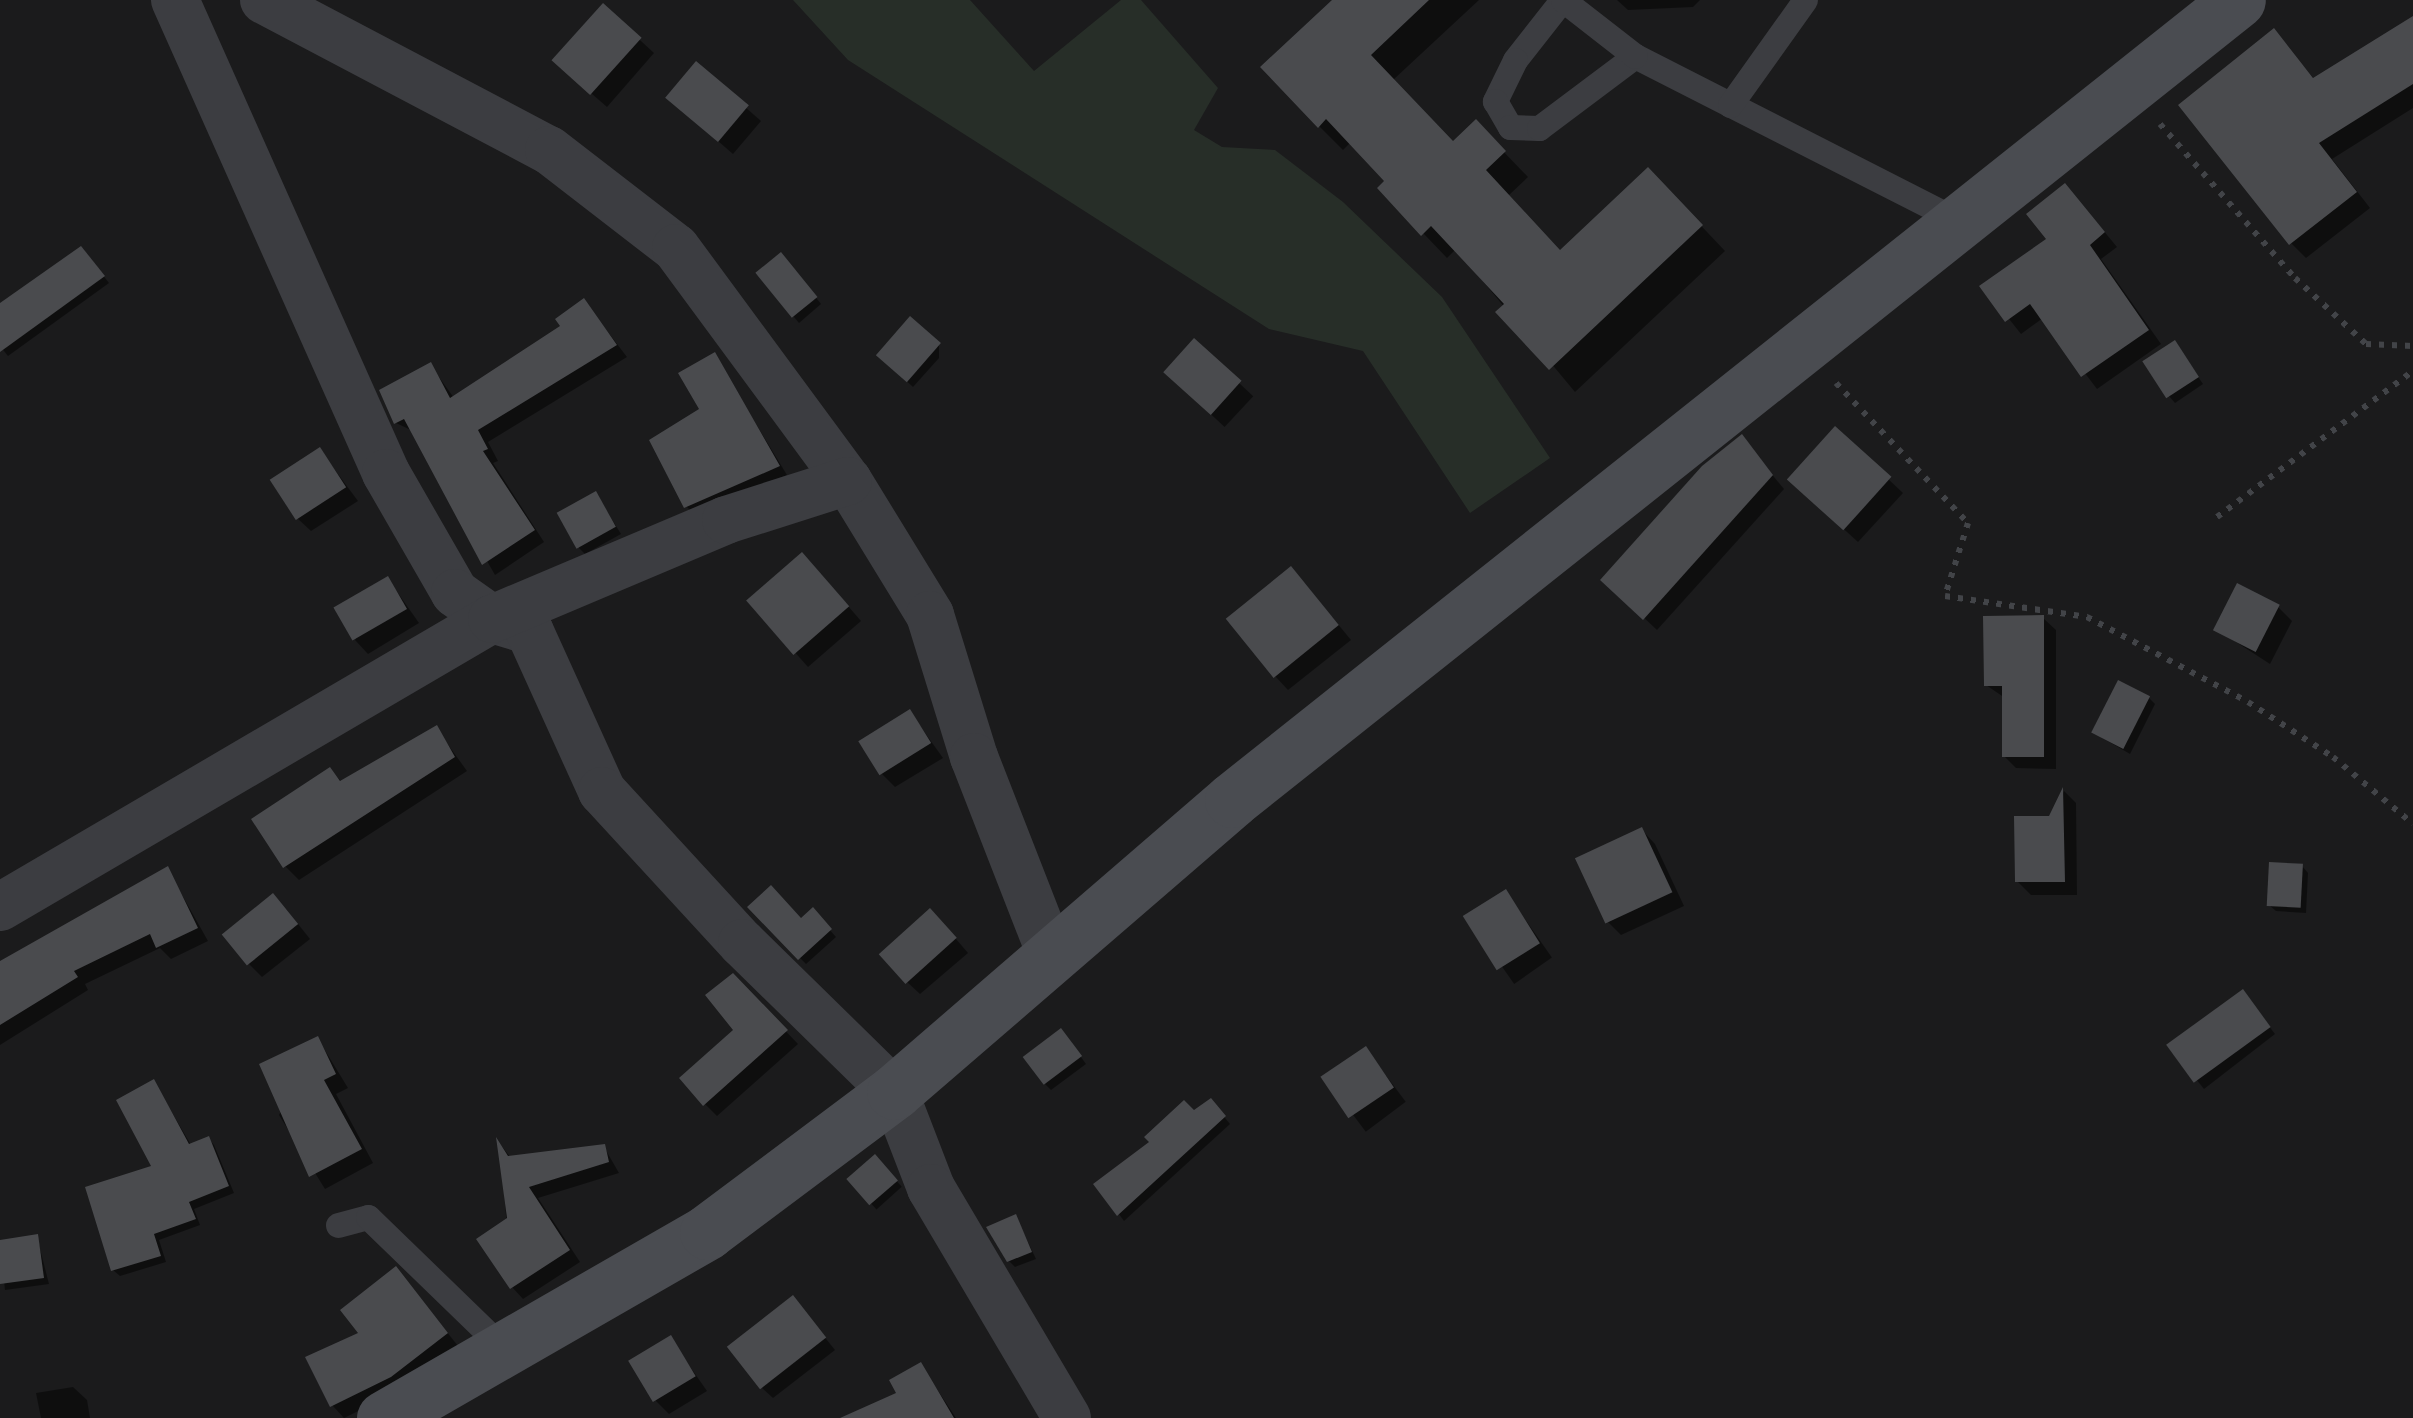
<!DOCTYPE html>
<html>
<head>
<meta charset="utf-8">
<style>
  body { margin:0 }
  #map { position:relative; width:2413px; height:1418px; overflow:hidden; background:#1b1b1c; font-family:Montserrat,sans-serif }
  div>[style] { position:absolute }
  .green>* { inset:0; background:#272e28 }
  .shadow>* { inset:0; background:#0007; transform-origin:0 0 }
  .building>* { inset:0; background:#4a4b4e; transform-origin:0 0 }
  .path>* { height:6px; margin-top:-3px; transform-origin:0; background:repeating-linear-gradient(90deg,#424448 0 5px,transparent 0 13px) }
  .lane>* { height:25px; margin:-12.5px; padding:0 12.5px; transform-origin:12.5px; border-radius:12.5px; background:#3c3d41 }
  .street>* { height:48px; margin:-24px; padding:0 24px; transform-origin:24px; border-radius:24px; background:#3c3d41 }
  .secondary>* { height:55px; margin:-27.5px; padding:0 27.5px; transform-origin:27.5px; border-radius:27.5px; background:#4a4c51 }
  span { translate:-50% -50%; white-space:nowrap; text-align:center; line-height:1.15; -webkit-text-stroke:9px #151517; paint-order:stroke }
</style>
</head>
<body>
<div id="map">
  <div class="green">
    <i style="clip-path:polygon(793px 0,970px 0,1034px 71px,1121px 0,1141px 0,1218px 88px,1194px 130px,1222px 147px,1275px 150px,1343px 202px,1442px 297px,1550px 458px,1470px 513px,1363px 351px,1269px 329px,848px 60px)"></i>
  </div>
  <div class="shadow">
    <i style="clip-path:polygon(1335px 0,1479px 0,1393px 80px,1453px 144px,1499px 147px,1528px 177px,1508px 196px,1561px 252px,1672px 195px,1725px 251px,1575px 392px,1456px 249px,1447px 258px,1380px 188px,1388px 181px,1351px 142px,1343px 150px,1319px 126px)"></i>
    <i style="clip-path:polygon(1617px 0,1700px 0,1693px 7px,1628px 10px)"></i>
    <i style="clip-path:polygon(603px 6px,654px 53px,607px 107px,568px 73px)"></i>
    <i style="clip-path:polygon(2413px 19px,2413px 108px,2332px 159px,2370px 208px,2306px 258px,2291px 243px,2274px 32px,2315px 80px)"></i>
    <i style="clip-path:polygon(696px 64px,761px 121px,733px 154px,682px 110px)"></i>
    <i style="clip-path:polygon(2078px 200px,2117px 247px,2101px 259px,2161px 344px,2097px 389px,2043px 318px,2021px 334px,1983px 286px,2050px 239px)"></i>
    <i style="clip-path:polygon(87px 255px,109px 283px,8px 356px,0 346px,0 304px)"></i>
    <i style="clip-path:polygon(787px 261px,821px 304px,799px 323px,758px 274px)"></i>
    <i style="clip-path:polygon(584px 301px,627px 357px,488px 442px,498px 461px,493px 463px,544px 542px,495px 575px,413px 431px,396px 423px,382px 391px,431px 366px,454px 398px,563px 327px)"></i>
    <i style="clip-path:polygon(910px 320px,939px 346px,939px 358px,913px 387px,878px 355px)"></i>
    <i style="left:1194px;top:341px;width:81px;height:42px;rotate:43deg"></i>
    <i style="clip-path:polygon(2175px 343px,2203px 384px,2175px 403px,2169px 396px)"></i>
    <i style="clip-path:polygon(714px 355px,787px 475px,695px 515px,686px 506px)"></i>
    <i style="clip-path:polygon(1835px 429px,1903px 493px,1858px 542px,1803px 492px)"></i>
    <i style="clip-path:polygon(1742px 438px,1784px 489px,1657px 630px,1604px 580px)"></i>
    <i style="clip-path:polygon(320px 450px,358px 501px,311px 531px,297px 518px)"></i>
    <i style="clip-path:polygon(596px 494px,621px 534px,585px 554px,579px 548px)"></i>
    <i style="clip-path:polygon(816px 569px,861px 621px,808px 667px,750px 602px)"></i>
    <i style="clip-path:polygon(388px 579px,419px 623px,368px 654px,355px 640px)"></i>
    <i style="clip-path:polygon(1304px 583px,1351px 640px,1288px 690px,1275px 676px)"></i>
    <i style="clip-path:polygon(2278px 607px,2292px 621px,2270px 664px,2216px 629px)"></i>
    <i style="clip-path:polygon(2043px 618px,2056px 630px,2056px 769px,2016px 768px,2004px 756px,2005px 698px,1986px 685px)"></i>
    <i style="clip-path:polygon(2149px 698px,2155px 704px,2130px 754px,2094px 733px)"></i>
    <i style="clip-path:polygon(910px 712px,943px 758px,895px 787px,882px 774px)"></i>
    <i style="clip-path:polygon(436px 728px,467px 771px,299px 880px,285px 866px,330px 770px,343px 783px)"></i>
    <i style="clip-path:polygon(2064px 791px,2076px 803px,2077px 895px,2031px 895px,2017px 881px)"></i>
    <i style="clip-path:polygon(1642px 830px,1655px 844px,1684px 906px,1621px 935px,1607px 921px)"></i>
    <i style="clip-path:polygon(2302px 866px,2308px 873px,2306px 913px,2276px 911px,2269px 905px)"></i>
    <i style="clip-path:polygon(168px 870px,208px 941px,171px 959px,160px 948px,85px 984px,88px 990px,0 1045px,0 964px)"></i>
    <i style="left:1506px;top:892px;width:80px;height:46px;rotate:55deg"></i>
    <i style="clip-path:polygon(750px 907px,801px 921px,813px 911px,836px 937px,806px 964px)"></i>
    <i style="clip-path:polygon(286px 909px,310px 939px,262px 977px,249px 964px)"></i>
    <i style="clip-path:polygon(944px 925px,968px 953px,920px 994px,906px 981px)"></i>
    <i style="clip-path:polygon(733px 976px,798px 1044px,717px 1116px,705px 1104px,737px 1030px)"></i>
    <i style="clip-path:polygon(2248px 999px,2275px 1034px,2204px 1089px,2168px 1044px)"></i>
    <i style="clip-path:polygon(1067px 1038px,1086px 1064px,1051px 1090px,1045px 1084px)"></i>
    <i style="clip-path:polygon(318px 1039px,348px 1088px,336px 1094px,373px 1163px,325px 1189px,279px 1115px)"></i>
    <i style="left:1366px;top:1049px;width:66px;height:50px;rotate:53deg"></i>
    <i style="clip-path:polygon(154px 1082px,191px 1145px,208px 1138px,214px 1145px,234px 1193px,194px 1209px,200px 1225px,159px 1240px,166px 1262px,120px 1276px,113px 1270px,154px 1167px)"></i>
    <i style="clip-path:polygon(1216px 1107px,1230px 1124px,1124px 1221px,1097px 1184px,1194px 1113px)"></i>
    <i style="clip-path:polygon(500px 1144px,511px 1158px,604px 1147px,619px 1173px,538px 1198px,580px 1262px,523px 1299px,512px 1287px)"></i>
    <i style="left:875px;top:1157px;width:40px;height:34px;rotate:48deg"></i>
    <i style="clip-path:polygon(1016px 1217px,1036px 1259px,1015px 1267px,1009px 1261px)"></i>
    <i style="clip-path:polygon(37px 1237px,49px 1284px,5px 1290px,0 1242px)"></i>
    <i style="clip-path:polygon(407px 1282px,458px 1346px,403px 1389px,344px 1418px,332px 1405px,361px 1334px)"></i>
    <i style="clip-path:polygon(793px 1298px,835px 1350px,773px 1398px,762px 1388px)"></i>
    <i style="clip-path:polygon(670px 1338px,707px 1391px,669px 1414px,656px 1401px)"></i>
    <i style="clip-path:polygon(921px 1365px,956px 1418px,846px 1418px,900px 1394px)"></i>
    <i style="clip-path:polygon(73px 1387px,87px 1400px,90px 1418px,41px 1418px,36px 1393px)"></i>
  </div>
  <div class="building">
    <i style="clip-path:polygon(1332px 0,1429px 0,1371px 55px,1453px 141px,1476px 119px,1506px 151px,1486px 170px,1560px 250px,1648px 167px,1703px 225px,1549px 370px,1495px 312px,1504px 304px,1431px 226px,1421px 236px,1377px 188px,1384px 181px,1326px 119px,1318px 128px,1260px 67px)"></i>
    <i style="left:603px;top:3px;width:52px;height:77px;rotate:42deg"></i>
    <i style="clip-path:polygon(2413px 16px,2413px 84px,2319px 143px,2357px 192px,2289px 245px,2178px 105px,2274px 28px,2313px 78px)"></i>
    <i style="left:696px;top:61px;width:69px;height:48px;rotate:40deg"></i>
    <i style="clip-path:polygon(2065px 183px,2105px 232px,2090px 245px,2149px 330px,2081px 377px,2030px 304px,2005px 322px,1979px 286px,2046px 239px,2026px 214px)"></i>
    <i style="clip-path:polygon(81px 246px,105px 276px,0 352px,0 303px)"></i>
    <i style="left:781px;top:252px;width:58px;height:33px;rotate:51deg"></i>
    <i style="clip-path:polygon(584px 298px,617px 345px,478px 430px,488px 449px,483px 451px,535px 530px,482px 565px,404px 419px,394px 424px,379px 390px,431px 362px,450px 398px,560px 326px,555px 319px)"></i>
    <i style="left:910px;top:316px;width:41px;height:52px;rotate:41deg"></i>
    <i style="left:1194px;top:338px;width:64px;height:46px;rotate:42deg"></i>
    <i style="left:2175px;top:340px;width:44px;height:39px;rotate:57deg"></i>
    <i style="clip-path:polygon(715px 352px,780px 466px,684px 508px,649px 440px,699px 409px,678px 373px)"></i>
    <i style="left:1835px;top:426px;width:76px;height:72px;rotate:42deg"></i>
    <i style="clip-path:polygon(1742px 434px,1773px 475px,1643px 620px,1600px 580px,1702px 466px)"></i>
    <i style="left:320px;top:447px;width:48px;height:60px;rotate:57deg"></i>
    <i style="left:596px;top:491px;width:41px;height:45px;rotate:61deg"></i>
    <i style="left:802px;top:552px;width:72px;height:74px;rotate:49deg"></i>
    <i style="left:1291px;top:566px;width:76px;height:84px;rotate:51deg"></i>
    <i style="left:388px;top:576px;width:38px;height:63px;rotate:60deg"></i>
    <i style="left:2237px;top:583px;width:48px;height:53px;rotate:27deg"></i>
    <i style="clip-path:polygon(2044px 615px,2044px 757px,2002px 757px,2002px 686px,1984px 686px,1983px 616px)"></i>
    <i style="left:2118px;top:680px;width:36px;height:59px;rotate:27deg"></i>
    <i style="left:910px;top:709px;width:40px;height:61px;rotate:58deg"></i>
    <i style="clip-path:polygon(437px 725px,455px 757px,283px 868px,251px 819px,330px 767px,340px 781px)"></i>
    <i style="clip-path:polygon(2063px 787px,2065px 882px,2015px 882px,2014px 816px,2049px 816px)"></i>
    <i style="left:1642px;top:827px;width:72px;height:74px;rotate:65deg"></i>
    <i style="left:2269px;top:862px;width:34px;height:44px;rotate:3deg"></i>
    <i style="clip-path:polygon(168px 866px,198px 928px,156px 948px,150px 934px,74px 971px,78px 977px,0 1025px,0 961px)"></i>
    <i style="clip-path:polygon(771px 885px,801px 918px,813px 907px,832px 929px,798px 960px,747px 907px)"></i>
    <i style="left:1506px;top:889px;width:64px;height:51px;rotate:58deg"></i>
    <i style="left:273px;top:893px;width:40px;height:66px;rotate:51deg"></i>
    <i style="left:930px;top:908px;width:40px;height:69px;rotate:48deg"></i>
    <i style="clip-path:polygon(733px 973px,788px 1030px,703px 1106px,679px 1078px,733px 1030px,705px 995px)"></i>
    <i style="left:2243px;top:989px;width:47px;height:95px;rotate:54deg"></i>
    <i style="left:1061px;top:1028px;width:35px;height:48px;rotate:53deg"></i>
    <i style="clip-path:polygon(318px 1036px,336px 1074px,324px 1080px,362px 1149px,309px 1177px,259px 1064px)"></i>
    <i style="left:1366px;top:1046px;width:50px;height:55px;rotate:56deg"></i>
    <i style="clip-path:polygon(154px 1079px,189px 1144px,209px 1136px,229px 1186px,189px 1202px,196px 1219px,154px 1234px,161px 1256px,111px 1271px,85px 1187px,151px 1166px,116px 1100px)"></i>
    <i style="clip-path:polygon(1211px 1098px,1226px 1116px,1117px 1216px,1093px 1184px,1149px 1142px,1144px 1137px,1184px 1100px,1194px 1110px)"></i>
    <i style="clip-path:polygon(496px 1137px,508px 1156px,605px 1144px,609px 1162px,529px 1187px,570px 1250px,510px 1289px,476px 1239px,507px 1218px)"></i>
    <i style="left:875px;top:1154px;width:35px;height:38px;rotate:49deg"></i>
    <i style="clip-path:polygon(1016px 1214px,1032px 1252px,1007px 1262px,986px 1227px)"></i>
    <i style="clip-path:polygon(38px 1234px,44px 1278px,0 1284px,0 1240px)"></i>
    <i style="clip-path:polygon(396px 1266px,448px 1333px,391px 1377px,330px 1407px,305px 1357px,358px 1333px,340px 1310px)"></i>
    <i style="left:793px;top:1295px;width:54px;height:84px;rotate:52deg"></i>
    <i style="left:671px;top:1335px;width:48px;height:50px;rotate:59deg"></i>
    <i style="clip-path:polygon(921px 1362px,954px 1418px,840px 1418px,896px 1393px,889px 1380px)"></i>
  </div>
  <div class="path">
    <i style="left:2160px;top:124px;width:205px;rotate:48.8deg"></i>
    <i style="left:2295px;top:278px;width:97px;rotate:42.9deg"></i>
    <i style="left:2366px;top:344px;width:47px;rotate:2.4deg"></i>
    <i style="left:1836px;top:383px;width:192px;rotate:46.7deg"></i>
    <i style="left:1968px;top:523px;width:77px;rotate:107.5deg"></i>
    <i style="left:1945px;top:596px;width:144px;rotate:8.4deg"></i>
    <i style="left:2087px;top:617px;width:182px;rotate:27.8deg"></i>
    <i style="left:2248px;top:702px;width:101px;rotate:32.9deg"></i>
    <i style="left:2333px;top:757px;width:104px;rotate:39.9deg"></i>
    <i style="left:2217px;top:517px;width:244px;rotate:-36.7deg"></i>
  </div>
  <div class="lane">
    <i style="left:1562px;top:0;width:76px;rotate:128.1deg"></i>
    <i style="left:1515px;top:60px;width:46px;rotate:116deg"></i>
    <i style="left:1495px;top:101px;width:30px;rotate:60deg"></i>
    <i style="left:1510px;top:127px;width:29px;rotate:2deg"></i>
    <i style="left:1539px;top:128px;width:120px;rotate:-36.9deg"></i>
    <i style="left:1635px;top:56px;width:366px;rotate:27deg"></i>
    <i style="left:1563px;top:0;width:91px;rotate:37.9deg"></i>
    <i style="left:1730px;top:105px;width:129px;rotate:-54.5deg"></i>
    <i style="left:338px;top:1225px;width:31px;rotate:-15deg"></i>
    <i style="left:368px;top:1217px;width:190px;rotate:44.1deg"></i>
  </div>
  <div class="street">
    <i style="left:175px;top:0;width:518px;rotate:65.96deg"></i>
    <i style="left:386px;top:473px;width:138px;rotate:60.1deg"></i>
    <i style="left:455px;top:593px;width:45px;rotate:35.1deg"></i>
    <i style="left:492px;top:619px;width:39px;rotate:17deg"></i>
    <i style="left:529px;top:630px;width:177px;rotate:65.6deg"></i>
    <i style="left:602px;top:791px;width:207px;rotate:47.4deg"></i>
    <i style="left:742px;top:943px;width:213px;rotate:44.4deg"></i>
    <i style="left:894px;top:1092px;width:103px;rotate:68.9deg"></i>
    <i style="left:931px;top:1188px;width:267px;rotate:59.4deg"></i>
    <i style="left:264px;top:0;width:322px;rotate:27.8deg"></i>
    <i style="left:549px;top:150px;width:160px;rotate:37.7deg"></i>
    <i style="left:676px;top:248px;width:290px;rotate:53.6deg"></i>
    <i style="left:848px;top:481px;width:157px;rotate:58.5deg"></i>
    <i style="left:930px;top:615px;width:149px;rotate:72.8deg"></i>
    <i style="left:974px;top:757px;width:215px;rotate:68.7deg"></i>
    <i style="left:0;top:907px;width:570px;rotate:-30.34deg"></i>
    <i style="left:492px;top:619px;width:254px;rotate:-22.9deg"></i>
    <i style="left:726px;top:520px;width:128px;rotate:-17.7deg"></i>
  </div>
  <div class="secondary">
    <i style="left:384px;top:1418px;width:373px;rotate:-29.9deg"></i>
    <i style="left:707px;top:1232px;width:234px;rotate:-36.8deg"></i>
    <i style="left:894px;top:1092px;width:447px;rotate:-40.8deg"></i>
    <i style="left:1232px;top:800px;width:1285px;rotate:-38.49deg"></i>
  </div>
</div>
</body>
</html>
